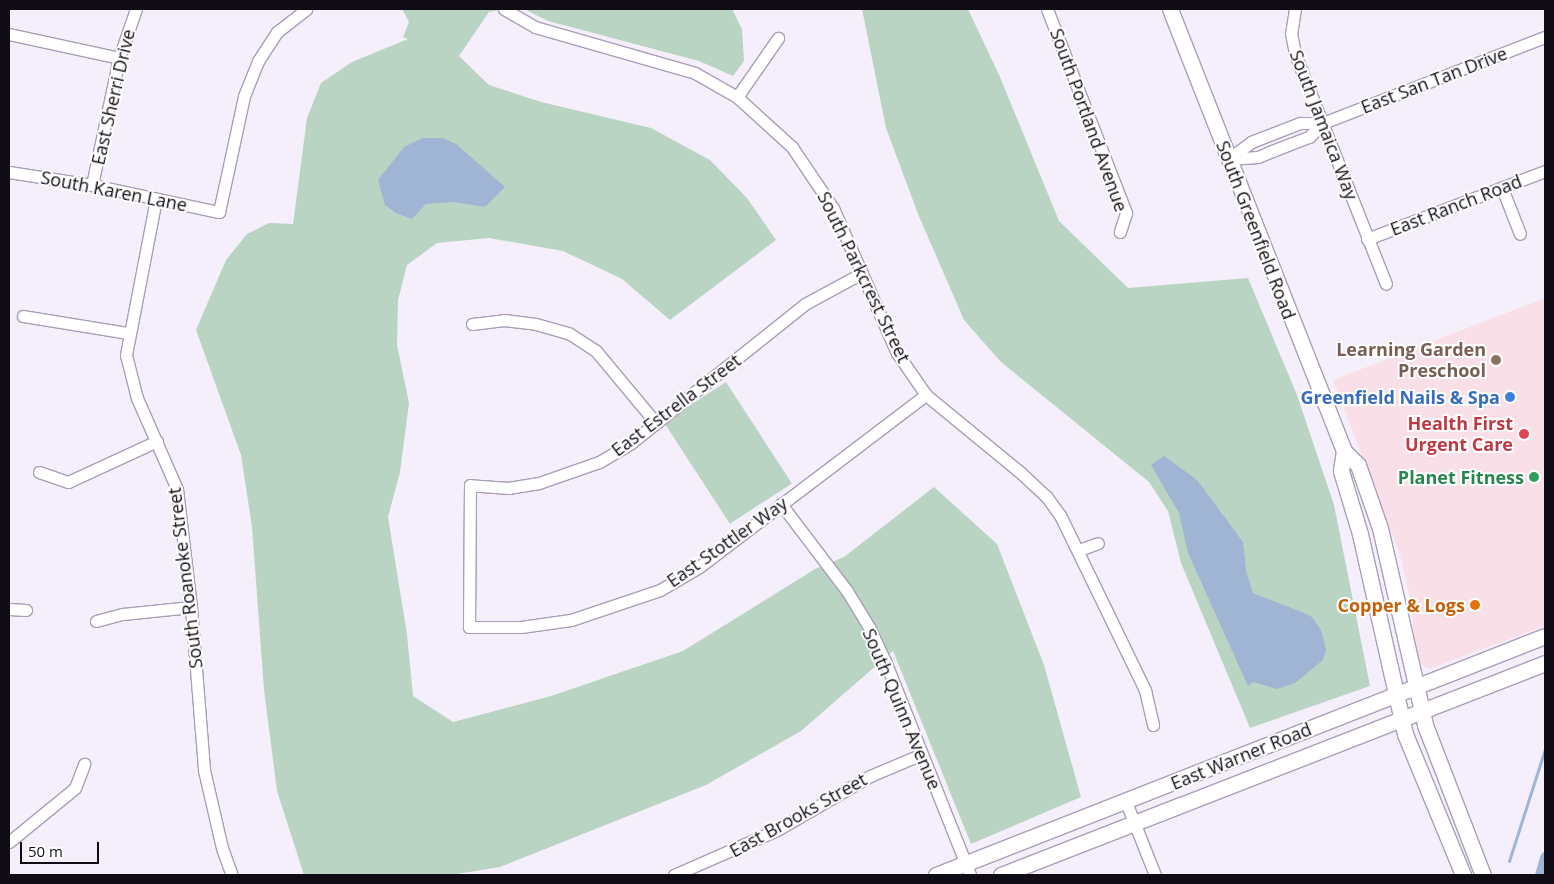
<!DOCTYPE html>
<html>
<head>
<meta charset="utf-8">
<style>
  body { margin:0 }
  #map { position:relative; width:1554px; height:884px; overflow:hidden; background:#f4effb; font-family:"Open Sans",sans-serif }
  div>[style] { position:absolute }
  .commercial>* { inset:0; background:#f9e0e8 }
  .green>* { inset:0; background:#bad4c3; transform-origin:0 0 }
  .water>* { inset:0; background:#a0b4d3 }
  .stream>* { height:3px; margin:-1.5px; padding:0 1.5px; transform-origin:1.5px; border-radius:1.5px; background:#a0b4d3 }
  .canal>* { height:11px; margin:-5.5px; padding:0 5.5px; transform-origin:5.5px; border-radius:5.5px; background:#a0b4d3 }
  .roads { filter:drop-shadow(1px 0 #aa9db9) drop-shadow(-1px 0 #aa9db9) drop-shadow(0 1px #aa9db9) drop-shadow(0 -1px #aa9db9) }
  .street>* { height:11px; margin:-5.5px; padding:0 5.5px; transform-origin:5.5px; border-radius:5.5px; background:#fff }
  .secondary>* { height:15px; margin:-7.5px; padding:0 7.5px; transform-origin:7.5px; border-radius:7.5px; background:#fff }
  .dots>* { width:14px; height:14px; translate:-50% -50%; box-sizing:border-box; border:2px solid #fff; border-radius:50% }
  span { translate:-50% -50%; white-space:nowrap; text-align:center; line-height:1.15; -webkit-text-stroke:4px #fff; paint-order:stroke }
  .street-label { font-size:18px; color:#100c15 }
  .education-label { font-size:18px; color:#785e54; font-weight:700 }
  .right { translate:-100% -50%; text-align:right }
  .shop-label { font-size:18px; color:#366cbe; font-weight:700 }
  .health-label { font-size:18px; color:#be3a42; font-weight:700 }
  .leisure-label { font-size:18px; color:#27864d; font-weight:700 }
  .food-label { font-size:18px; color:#c56008; font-weight:700 }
  .frame { position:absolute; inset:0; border:10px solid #100c15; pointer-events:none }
  .scale { position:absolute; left:20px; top:842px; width:79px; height:22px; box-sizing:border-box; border:2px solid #100c15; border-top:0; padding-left:6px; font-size:15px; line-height:18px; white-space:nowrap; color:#100c15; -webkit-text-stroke:4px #fff; paint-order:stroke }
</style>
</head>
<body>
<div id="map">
  <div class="commercial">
    <i style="clip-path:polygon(1545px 298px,1545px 626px,1429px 669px,1418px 662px,1414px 649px,1412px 606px,1400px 555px,1333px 380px)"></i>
  </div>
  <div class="green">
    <i style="clip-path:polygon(402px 9px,505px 9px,489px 12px,459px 56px,489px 85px,541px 102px,651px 128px,710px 160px,747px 198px,776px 240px,670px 320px,622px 279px,563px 251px,489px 238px,437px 243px,407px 265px,398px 300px,397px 345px,409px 403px,400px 472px,388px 517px,407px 634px,413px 696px,453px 722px,551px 696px,683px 651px,815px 569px,844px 557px,934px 487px,997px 544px,1044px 665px,1081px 797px,971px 844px,893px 651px,801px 731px,706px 785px,500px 867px,451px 875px,304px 875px,277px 791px,264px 690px,252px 527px,241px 455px,196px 330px,226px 260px,247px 234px,269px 223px,293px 224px,307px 118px,321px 83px,352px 62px,408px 39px,403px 37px,409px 22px)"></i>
    <i style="clip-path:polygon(524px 9px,732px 9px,742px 29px,744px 61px,733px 76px,699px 61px,548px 21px)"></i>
    <i style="clip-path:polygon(862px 9px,968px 9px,1000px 77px,1059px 221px,1128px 288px,1248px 278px,1297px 395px,1334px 505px,1370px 686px,1250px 728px,1181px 563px,1168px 511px,1149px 482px,1001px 362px,964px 320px,918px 214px,886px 128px)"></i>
    <i style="left:726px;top:382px;width:121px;height:74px;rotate:57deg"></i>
  </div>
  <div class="water">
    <i style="clip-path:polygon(423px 138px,443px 138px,456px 144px,505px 187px,485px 207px,454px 202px,426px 204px,412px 219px,396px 213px,385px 205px,378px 180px,404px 147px)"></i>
    <i style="clip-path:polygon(1164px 456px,1197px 480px,1243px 542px,1246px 571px,1253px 593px,1304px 613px,1312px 617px,1321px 630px,1326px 650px,1323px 660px,1295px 683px,1277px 689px,1253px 682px,1248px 686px,1188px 553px,1179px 513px,1151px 465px)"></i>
  </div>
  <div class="stream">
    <i style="left:1509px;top:861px;width:118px;rotate:-72.2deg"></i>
  </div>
  <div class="canal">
    <i style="left:1540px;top:875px;width:19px;rotate:-74deg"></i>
  </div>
  <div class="roads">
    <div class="street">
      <i style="left:504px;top:9px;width:36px;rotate:30deg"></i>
      <i style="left:535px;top:27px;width:166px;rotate:16deg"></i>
      <i style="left:695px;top:73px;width:48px;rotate:29.7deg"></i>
      <i style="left:737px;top:97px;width:74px;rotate:42.3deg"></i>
      <i style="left:792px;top:147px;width:73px;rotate:56.1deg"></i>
      <i style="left:833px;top:208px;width:158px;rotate:66.2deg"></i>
      <i style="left:897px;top:353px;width:51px;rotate:55.4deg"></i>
      <i style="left:926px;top:395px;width:123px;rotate:39.4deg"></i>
      <i style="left:1021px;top:473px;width:34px;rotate:43deg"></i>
      <i style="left:1046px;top:496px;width:24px;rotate:54deg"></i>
      <i style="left:1060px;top:515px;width:195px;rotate:64.1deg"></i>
      <i style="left:1145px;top:690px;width:36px;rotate:77deg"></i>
      <i style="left:1047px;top:9px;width:219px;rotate:68.8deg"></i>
      <i style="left:1126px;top:213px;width:20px;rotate:108deg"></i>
      <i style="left:1295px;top:9px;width:24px;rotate:99deg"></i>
      <i style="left:1291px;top:33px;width:21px;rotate:79deg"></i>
      <i style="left:1295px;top:54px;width:247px;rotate:68.4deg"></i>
      <i style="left:9px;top:34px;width:113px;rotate:12.3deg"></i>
      <i style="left:737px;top:97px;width:72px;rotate:-55.2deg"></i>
      <i style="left:1228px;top:159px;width:29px;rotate:-36deg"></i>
      <i style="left:1251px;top:142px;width:53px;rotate:-21.2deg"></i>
      <i style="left:1300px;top:123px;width:23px"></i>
      <i style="left:1323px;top:123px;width:238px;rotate:-21.2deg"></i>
      <i style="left:1229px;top:159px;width:29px;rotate:-4deg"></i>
      <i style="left:1258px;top:157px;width:15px;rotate:-23deg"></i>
      <i style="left:1272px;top:151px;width:40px;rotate:-21deg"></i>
      <i style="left:1309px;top:137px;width:20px;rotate:-45deg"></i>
      <i style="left:9px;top:172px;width:84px;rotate:8.9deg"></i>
      <i style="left:92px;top:185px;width:130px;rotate:12deg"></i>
      <i style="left:219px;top:212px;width:119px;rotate:-77.8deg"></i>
      <i style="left:244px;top:96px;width:38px;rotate:-68deg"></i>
      <i style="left:258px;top:61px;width:35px;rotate:-57deg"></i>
      <i style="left:277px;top:32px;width:37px;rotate:-38deg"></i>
      <i style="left:92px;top:185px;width:130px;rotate:-78deg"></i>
      <i style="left:119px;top:58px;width:52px;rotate:-70.9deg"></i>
      <i style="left:1502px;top:188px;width:49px;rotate:68.6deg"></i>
      <i style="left:156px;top:199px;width:159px;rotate:100.9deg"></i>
      <i style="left:126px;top:355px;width:44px;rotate:75.7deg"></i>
      <i style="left:137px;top:398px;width:99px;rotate:66.3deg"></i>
      <i style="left:177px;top:489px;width:119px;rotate:83.2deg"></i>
      <i style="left:191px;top:607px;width:164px;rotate:85.4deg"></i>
      <i style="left:204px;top:770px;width:80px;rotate:77deg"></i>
      <i style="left:222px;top:848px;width:29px;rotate:70deg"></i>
      <i style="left:1367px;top:239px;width:191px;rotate:-20.9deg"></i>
      <i style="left:862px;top:273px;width:65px;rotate:151.5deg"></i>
      <i style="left:805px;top:304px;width:223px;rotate:141.4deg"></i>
      <i style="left:631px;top:443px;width:37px;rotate:149deg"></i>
      <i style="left:599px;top:462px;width:64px;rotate:160.7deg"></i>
      <i style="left:539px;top:483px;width:30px;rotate:171deg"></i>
      <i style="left:509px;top:488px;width:39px;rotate:-176deg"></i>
      <i style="left:470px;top:485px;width:142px;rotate:90.4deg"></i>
      <i style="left:469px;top:627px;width:52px"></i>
      <i style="left:521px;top:627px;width:50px;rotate:-8deg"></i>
      <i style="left:571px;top:620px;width:94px;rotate:-18.6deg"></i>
      <i style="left:660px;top:590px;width:45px;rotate:-30.5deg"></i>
      <i style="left:699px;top:567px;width:285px;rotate:-37.2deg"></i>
      <i style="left:23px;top:316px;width:106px;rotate:9.2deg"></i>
      <i style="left:472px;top:324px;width:32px;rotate:-7deg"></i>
      <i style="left:504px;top:320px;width:32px;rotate:7deg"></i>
      <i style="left:536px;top:324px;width:35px;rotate:16deg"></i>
      <i style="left:570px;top:334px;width:31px;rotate:33deg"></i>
      <i style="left:596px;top:351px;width:94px;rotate:50.2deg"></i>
      <i style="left:39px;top:472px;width:31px;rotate:19deg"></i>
      <i style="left:68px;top:482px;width:98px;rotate:-24.7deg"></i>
      <i style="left:781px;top:504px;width:109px;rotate:52.8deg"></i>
      <i style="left:847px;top:591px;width:42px;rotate:58.6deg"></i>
      <i style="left:869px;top:627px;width:38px;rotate:65deg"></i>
      <i style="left:885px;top:661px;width:230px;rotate:68.3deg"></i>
      <i style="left:1079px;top:550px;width:20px;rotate:-20deg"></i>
      <i style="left:9px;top:609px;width:17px;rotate:3deg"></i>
      <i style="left:96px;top:621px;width:28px;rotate:-15deg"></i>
      <i style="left:123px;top:614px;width:68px;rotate:-5.9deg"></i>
      <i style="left:1126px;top:802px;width:79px;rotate:68.3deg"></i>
      <i style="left:9px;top:842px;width:85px;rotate:-39.3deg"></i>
      <i style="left:75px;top:788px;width:26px;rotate:-69deg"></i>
      <i style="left:674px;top:875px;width:112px;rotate:-23.6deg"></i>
      <i style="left:777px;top:830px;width:108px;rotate:-30.1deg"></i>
      <i style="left:870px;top:776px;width:56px;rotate:-22.9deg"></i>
    </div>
    <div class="secondary">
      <i style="left:1170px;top:9px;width:475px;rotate:68.5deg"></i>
      <i style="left:1344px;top:451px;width:20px;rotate:45deg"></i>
      <i style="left:1358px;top:465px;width:67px;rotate:70.8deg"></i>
      <i style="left:1380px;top:528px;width:202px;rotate:77.1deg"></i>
      <i style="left:1425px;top:725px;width:161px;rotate:68.9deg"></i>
      <i style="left:1344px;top:451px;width:20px;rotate:99deg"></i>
      <i style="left:1341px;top:471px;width:66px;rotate:73.2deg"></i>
      <i style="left:1360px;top:534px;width:205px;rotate:77.3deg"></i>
      <i style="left:1405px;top:734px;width:152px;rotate:67.6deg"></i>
      <i style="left:936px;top:875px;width:654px;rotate:-21.43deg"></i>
      <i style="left:1001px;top:875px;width:584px;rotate:-21.29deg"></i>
    </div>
  </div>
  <div class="dots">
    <i style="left:1496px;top:360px;background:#8d6e63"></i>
    <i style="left:1510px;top:397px;background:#3f7fe0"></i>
    <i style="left:1524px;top:434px;background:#e0444e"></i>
    <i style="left:1534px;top:477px;background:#2e9e5b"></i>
    <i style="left:1475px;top:605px;background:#e8710a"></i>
  </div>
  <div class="street-label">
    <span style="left:1434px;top:80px;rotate:-21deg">East San Tan Drive</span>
    <span style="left:113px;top:97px;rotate:-77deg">East Sherri Drive</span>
    <span style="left:1089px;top:120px;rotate:70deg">South Portland Avenue</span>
    <span style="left:1324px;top:125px;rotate:69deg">South Jamaica Way</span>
    <span style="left:114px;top:191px;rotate:11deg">South Karen Lane</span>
    <span style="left:1456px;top:205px;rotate:-21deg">East Ranch Road</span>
    <span style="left:1256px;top:230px;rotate:69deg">South Greenfield Road</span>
    <span style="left:864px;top:277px;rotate:64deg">South Parkcrest Street</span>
    <span style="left:676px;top:405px;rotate:-37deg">East Estrella Street</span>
    <span style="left:727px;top:542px;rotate:-35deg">East Stottler Way</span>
    <span style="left:185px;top:578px;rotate:-97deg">South Roanoke Street</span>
    <span style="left:902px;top:709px;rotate:67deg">South Quinn Avenue</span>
    <span style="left:1241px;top:756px;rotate:-22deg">East Warner Road</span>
    <span style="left:798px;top:815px;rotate:-29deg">East Brooks Street</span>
  </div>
  <div class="education-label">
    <span class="right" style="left:1486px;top:360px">Learning Garden<br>Preschool</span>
  </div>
  <div class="shop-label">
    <span class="right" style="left:1500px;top:397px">Greenfield Nails &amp; Spa</span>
  </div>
  <div class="health-label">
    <span class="right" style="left:1513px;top:434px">Health First<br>Urgent Care</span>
  </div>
  <div class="leisure-label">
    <span class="right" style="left:1524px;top:477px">Planet Fitness</span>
  </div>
  <div class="food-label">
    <span class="right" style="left:1465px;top:605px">Copper &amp; Logs</span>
  </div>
  <div class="frame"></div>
  <div class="scale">50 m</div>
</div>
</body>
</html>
